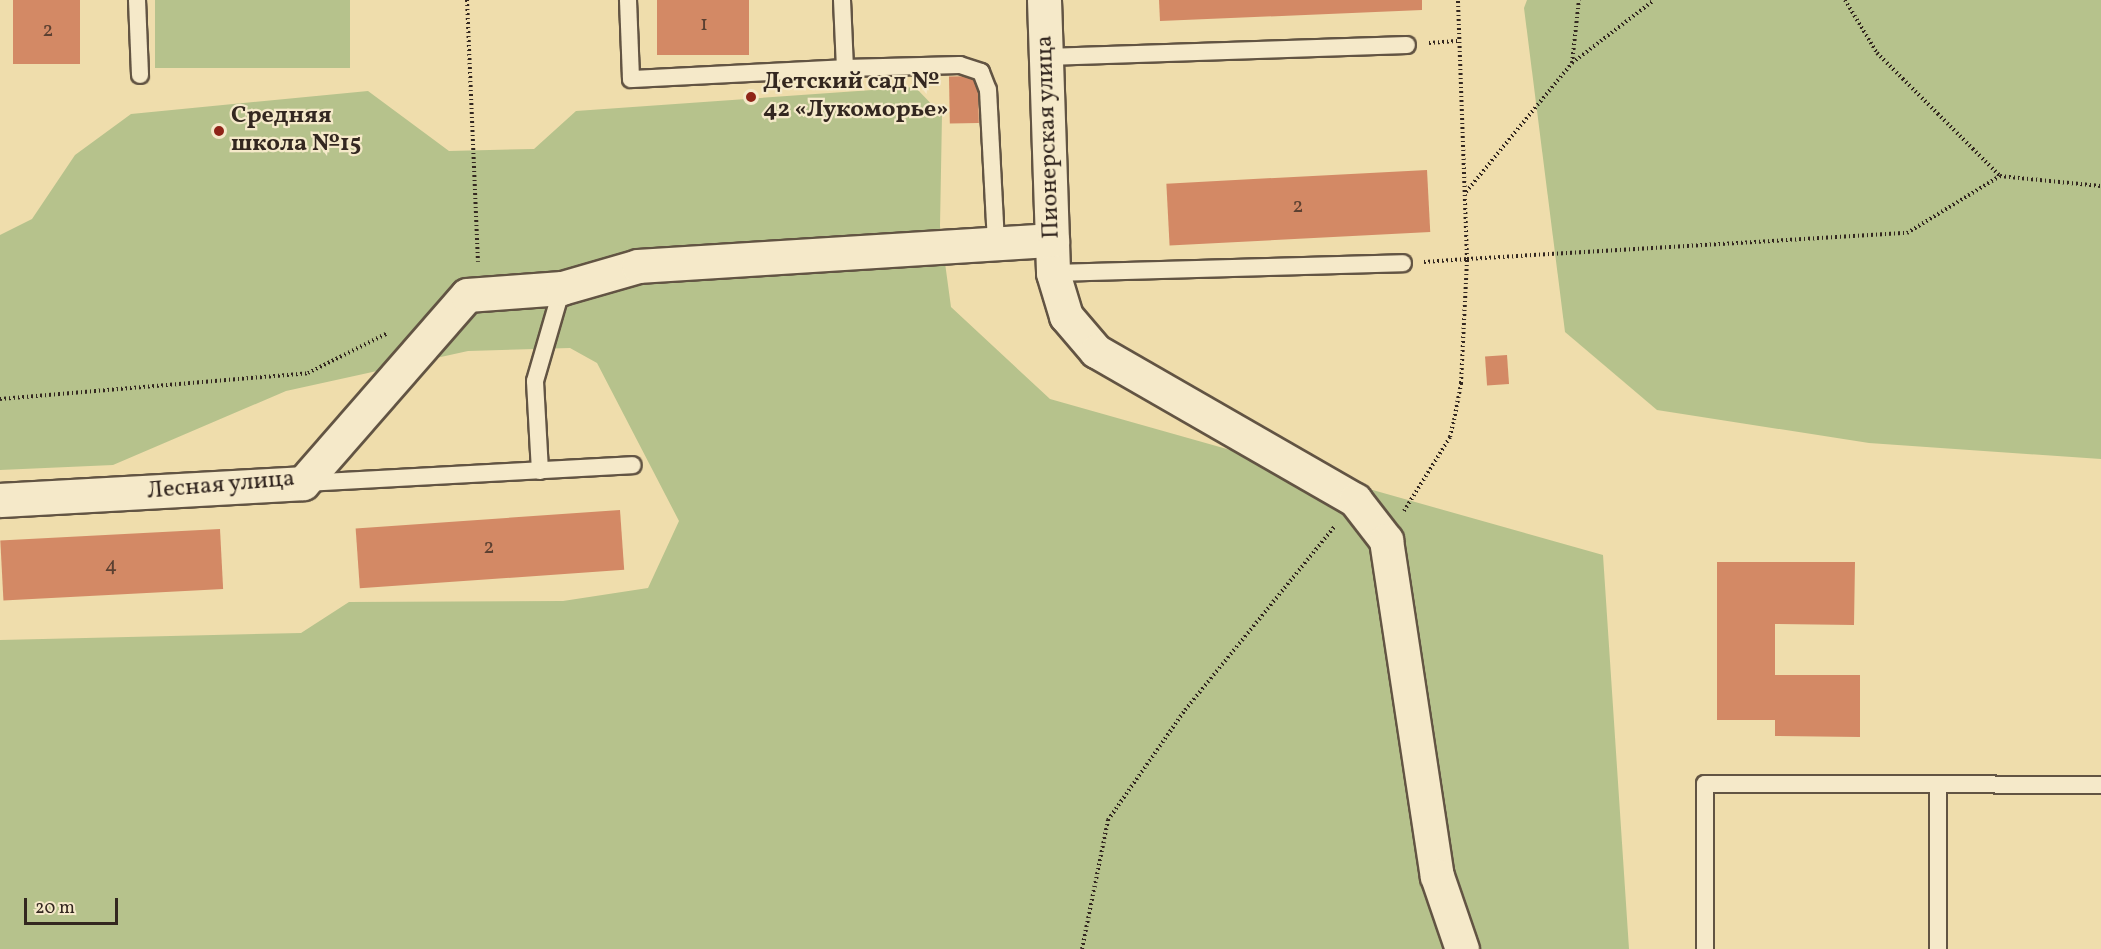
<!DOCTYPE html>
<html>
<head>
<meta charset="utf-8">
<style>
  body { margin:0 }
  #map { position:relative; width:2101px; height:949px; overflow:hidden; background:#efddac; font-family:Vollkorn,serif }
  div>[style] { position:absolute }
  .green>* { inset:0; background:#b6c28c; transform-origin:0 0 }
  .building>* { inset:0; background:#d38965; transform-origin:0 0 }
  .path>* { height:4px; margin-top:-2px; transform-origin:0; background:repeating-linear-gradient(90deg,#332720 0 1.5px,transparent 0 4.5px) }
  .roads { filter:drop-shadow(2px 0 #625443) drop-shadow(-2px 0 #625443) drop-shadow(0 2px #625443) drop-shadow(0 -2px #625443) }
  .service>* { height:16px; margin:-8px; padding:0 8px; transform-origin:8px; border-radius:8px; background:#f5e9c9 }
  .minor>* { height:33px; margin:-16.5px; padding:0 16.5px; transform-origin:16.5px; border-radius:16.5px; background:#f5e9c9 }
  .dots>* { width:16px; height:16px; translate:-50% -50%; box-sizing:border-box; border:3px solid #f5e9c9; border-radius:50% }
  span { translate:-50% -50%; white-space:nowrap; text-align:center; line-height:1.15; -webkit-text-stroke:4.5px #f5e9c9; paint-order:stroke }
  .number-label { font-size:21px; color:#5b4031 }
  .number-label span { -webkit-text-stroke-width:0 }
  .poi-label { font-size:24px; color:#332720; font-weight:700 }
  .left { translate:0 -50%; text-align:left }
  .street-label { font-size:24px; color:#332720 }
  .scale { position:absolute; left:24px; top:898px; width:94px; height:27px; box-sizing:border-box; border:3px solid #332720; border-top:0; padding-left:8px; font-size:18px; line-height:21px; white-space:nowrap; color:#332720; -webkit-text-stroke:4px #f5e9c9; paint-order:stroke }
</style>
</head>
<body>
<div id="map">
  <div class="green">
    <i style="left:155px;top:0;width:195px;height:68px"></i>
    <i style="clip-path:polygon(1527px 0,2101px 0,2101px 459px,1869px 443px,1657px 410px,1565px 332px,1524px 8px)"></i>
    <i style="clip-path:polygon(915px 87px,942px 115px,940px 226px,951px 307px,1050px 399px,1603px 555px,1629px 949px,0 949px,0 640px,301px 633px,349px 602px,563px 601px,648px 588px,679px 521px,597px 363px,570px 348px,468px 351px,286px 391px,113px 465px,0 470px,0 235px,32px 219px,75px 155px,131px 114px,368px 91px,449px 151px,534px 149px,576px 111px)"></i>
  </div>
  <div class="building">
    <i style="left:13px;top:0;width:67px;height:64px"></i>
    <i style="left:657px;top:0;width:92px;height:55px"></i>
    <i style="clip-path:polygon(1159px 0,1422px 0,1422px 10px,1160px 21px)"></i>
    <i style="left:978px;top:76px;width:47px;height:29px;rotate:89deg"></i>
    <i style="left:1427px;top:170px;width:62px;height:261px;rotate:87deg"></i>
    <i style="left:1507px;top:355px;width:29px;height:22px;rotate:86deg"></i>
    <i style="left:620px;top:510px;width:60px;height:265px;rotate:86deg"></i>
    <i style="left:220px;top:529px;width:60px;height:220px;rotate:87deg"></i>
    <i style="clip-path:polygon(1717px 562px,1855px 562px,1854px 625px,1775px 624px,1775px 675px,1860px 675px,1860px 737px,1775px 736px,1775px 720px,1717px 720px)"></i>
  </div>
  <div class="path">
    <i style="left:467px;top:0;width:262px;rotate:87.6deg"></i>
    <i style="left:1845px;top:0;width:62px;rotate:58.9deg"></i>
    <i style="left:1877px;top:53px;width:174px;rotate:45deg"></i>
    <i style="left:1429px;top:43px;width:31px;rotate:-4deg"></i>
    <i style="left:1572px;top:63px;width:103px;rotate:-37.5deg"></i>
    <i style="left:1466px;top:192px;width:167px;rotate:-50.6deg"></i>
    <i style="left:1572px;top:63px;width:63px;rotate:-83.7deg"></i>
    <i style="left:1424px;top:262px;width:43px;rotate:-4deg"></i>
    <i style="left:1467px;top:259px;width:259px;rotate:-92deg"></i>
    <i style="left:0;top:399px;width:309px;rotate:-4.8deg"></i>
    <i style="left:308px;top:373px;width:89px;rotate:-26.6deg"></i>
    <i style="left:1404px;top:511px;width:87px;rotate:-58.1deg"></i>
    <i style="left:1450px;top:437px;width:17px;rotate:-77deg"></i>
    <i style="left:1454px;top:420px;width:38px;rotate:-79deg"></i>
    <i style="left:1461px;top:383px;width:124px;rotate:-87.2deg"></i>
    <i style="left:1467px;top:259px;width:441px;rotate:-3.4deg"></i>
    <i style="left:1907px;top:233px;width:109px;rotate:-31.5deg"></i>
    <i style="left:2000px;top:176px;width:101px;rotate:5.7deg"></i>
    <i style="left:1082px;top:949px;width:132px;rotate:-78.6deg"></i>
    <i style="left:1108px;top:820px;width:134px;rotate:-55deg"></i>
    <i style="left:1185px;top:710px;width:237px;rotate:-50.8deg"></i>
  </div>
  <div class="roads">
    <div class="service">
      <i style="left:137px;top:0;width:75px;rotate:87.7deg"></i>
      <i style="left:628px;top:0;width:79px;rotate:87.8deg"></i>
      <i style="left:631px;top:79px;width:214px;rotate:-2.9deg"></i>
      <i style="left:842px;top:0;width:68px;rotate:87.5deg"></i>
      <i style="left:845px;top:68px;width:115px;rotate:-1.5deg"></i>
      <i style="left:960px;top:65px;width:22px;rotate:18deg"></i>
      <i style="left:981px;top:72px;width:19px;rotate:69deg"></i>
      <i style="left:988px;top:90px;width:153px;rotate:87deg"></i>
      <i style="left:1047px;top:57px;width:360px;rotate:-1.9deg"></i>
      <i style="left:1053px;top:273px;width:350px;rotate:-1.6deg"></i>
      <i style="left:540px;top:471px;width:90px;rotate:-93.2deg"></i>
      <i style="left:535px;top:381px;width:97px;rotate:-73.8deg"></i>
      <i style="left:304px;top:483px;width:329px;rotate:-3.1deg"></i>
      <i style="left:1705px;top:949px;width:165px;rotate:-90deg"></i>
      <i style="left:1705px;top:784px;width:396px;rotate:0.1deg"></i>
      <i style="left:1938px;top:949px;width:164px;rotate:-90deg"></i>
    </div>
    <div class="minor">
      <i style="left:1044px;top:0;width:273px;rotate:88.1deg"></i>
      <i style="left:1053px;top:273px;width:45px;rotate:73.2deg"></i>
      <i style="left:1066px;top:316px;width:46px;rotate:49.4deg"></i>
      <i style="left:1096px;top:351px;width:299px;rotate:29.9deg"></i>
      <i style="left:1355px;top:500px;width:51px;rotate:52.2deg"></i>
      <i style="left:1386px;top:540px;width:340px;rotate:81.4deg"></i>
      <i style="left:1437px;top:876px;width:77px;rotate:71.1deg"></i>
      <i style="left:0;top:500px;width:303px;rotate:-3.2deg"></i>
      <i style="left:303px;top:483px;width:249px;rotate:-48.9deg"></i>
      <i style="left:467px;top:295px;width:95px;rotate:-4.2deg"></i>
      <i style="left:562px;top:288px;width:79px;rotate:-16.1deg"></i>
      <i style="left:638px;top:266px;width:415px;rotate:-3.6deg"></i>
    </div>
  </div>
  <div class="dots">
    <i style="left:751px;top:97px;background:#8f2418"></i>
    <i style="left:219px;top:131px;background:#8f2418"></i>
  </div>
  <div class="number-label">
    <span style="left:704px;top:25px">1</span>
    <span style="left:48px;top:31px">2</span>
    <span style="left:1298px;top:207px">2</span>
    <span style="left:489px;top:548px">2</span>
    <span style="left:111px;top:566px">4</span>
  </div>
  <div class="poi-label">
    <span class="left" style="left:763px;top:97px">Детский сад №<br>42 «Лукоморье»</span>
    <span class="left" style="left:231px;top:131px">Средняя<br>школа №15</span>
  </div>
  <div class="street-label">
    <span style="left:1049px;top:137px;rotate:-92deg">Пионерская улица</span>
    <span style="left:221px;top:486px;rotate:-5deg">Лесная улица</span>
  </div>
  <div class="scale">20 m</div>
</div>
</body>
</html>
